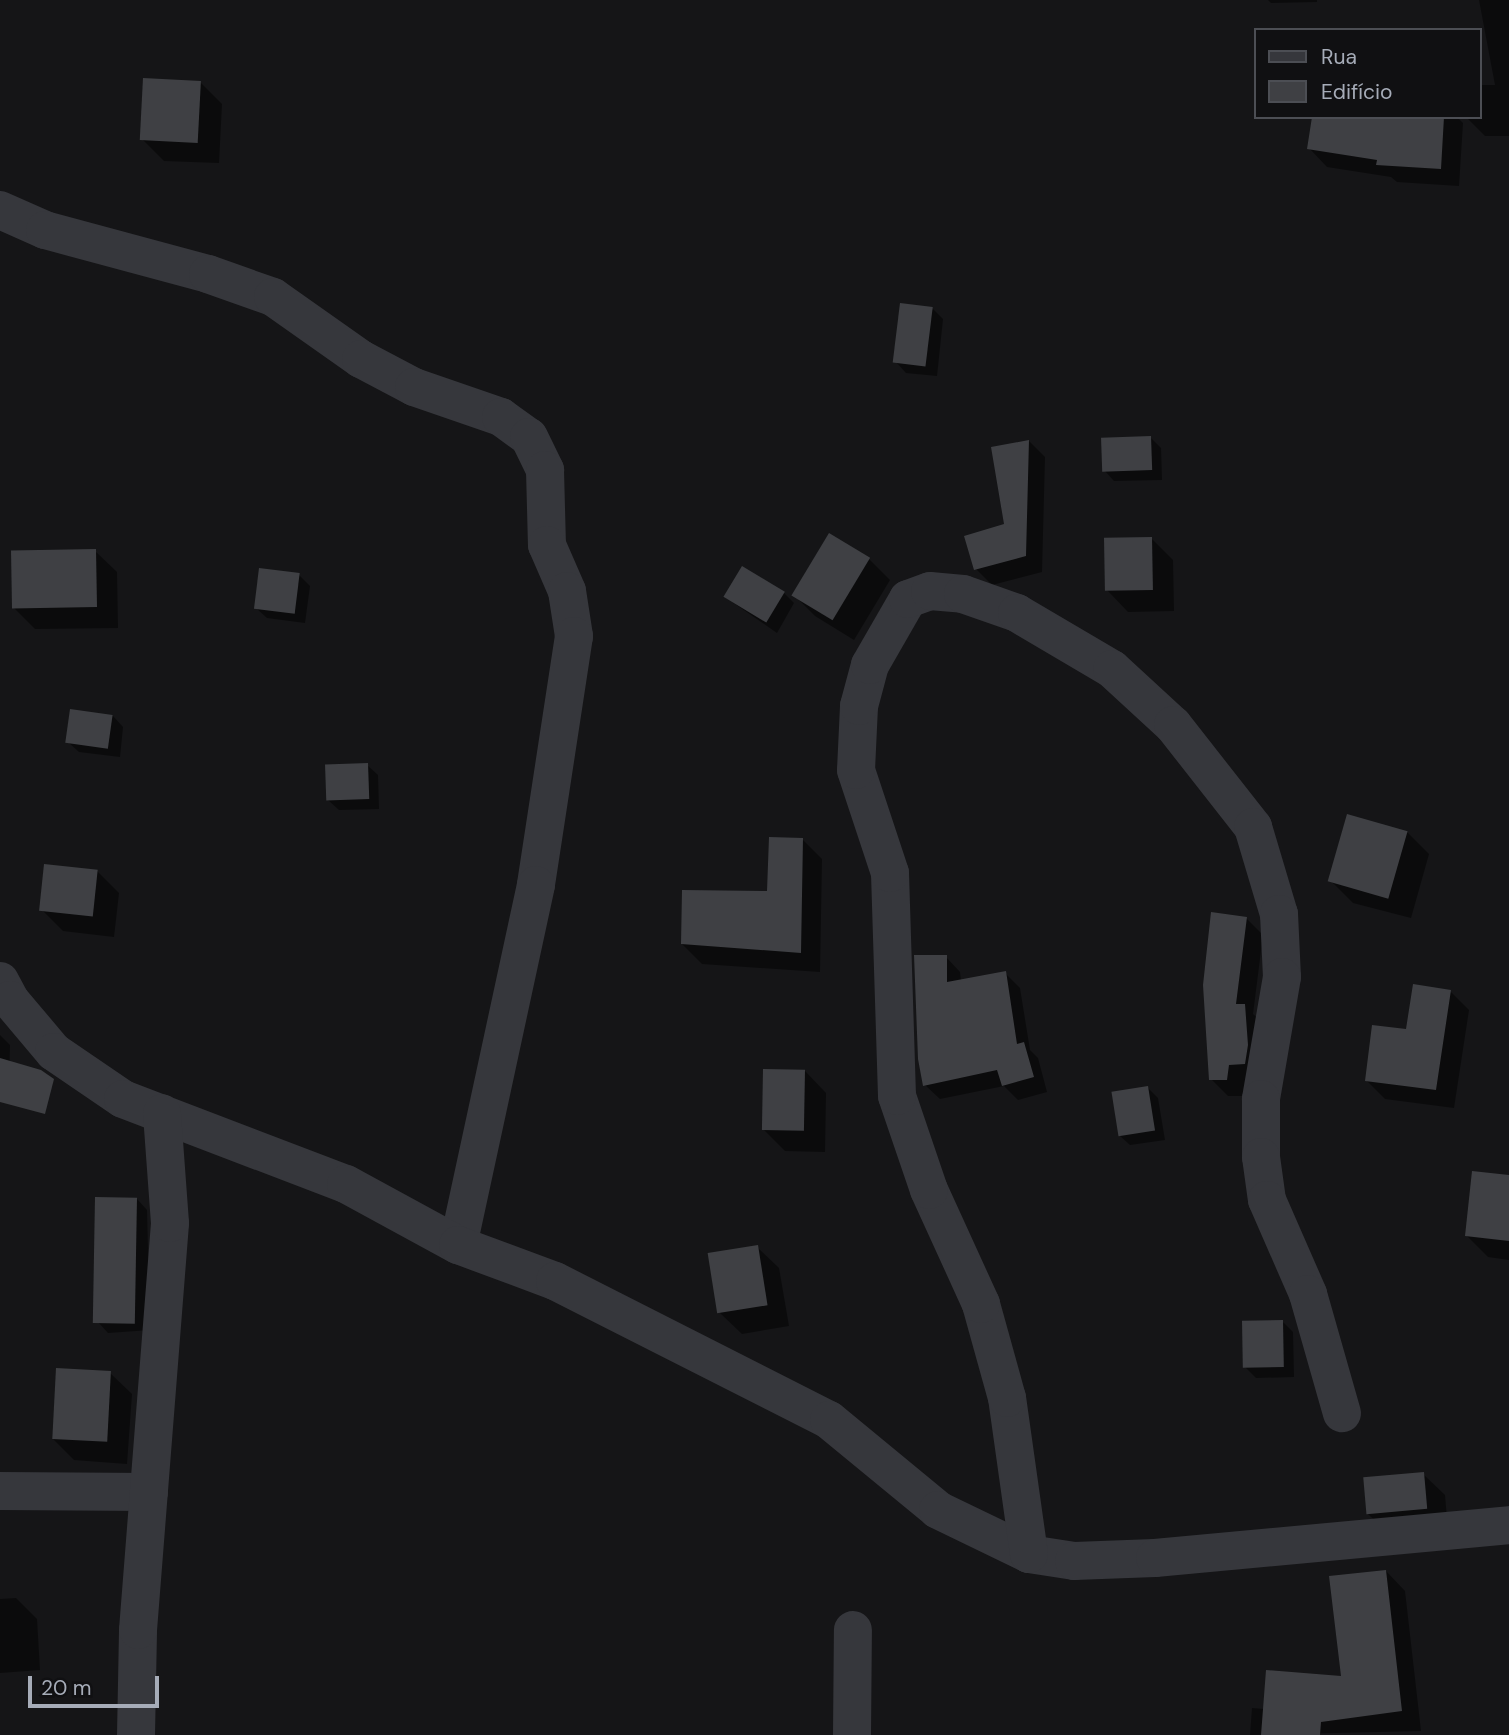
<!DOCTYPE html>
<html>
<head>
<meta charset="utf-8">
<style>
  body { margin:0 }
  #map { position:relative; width:1509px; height:1735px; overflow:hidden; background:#151517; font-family:"DM Sans",sans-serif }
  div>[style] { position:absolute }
  .shadow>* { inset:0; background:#0007 }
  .building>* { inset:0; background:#3f4044; transform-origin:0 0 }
  .street>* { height:38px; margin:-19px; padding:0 19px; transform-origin:19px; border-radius:19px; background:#36373c }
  span { translate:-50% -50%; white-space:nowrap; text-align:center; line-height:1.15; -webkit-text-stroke:5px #101012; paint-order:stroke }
  .legend { position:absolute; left:1254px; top:28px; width:228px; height:91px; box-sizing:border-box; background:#101012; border:2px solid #4c4e54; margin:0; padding:9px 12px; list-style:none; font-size:21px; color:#a6acb8 }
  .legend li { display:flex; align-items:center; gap:14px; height:35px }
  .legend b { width:35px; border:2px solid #4c4e54 }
  .scale { position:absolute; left:28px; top:1676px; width:131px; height:32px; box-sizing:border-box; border:4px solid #a6acb8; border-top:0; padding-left:9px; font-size:21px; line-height:24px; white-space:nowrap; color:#a6acb8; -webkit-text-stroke:5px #101012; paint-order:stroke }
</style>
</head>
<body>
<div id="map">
  <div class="shadow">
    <i style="clip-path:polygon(1268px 0,1317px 0,1317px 2px,1271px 3px)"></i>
    <i style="clip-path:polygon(1479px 0,1509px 0,1509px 136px,1485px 136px,1468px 119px,1479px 117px,1479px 85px,1495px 85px)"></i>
    <i style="clip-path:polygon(200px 82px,222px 104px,219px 163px,164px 161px,142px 139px)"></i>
    <i style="clip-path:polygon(1314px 117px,1457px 117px,1463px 123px,1459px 186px,1397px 182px,1391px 177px,1327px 167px,1309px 148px)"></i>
    <i style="clip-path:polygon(933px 309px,943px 319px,937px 376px,906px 373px,896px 362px)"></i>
    <i style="clip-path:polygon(1151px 438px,1161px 448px,1162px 480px,1114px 481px,1104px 470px)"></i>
    <i style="clip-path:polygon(1029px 441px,1045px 457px,1042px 572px,992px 585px,976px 569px,1006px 526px)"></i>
    <i style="clip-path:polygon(1152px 539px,1173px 560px,1174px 611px,1128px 612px,1107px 590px)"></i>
    <i style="clip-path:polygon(95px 551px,117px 572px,118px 628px,35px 629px,13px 607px)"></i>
    <i style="clip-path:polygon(869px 559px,890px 580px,854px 640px,815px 616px,794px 595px)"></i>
    <i style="clip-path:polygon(299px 575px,310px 586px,305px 623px,267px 618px,256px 608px)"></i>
    <i style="clip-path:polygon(784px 593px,794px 603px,777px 633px,725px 597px)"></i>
    <i style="clip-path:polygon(113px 716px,123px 727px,120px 757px,79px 752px,68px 742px)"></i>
    <i style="clip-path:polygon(367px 765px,378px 775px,379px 809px,339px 810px,328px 800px)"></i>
    <i style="clip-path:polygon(1407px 832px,1429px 854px,1411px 918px,1353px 903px,1331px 881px)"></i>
    <i style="clip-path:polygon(802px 839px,822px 859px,820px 972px,702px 964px,682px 944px,768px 893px)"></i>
    <i style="clip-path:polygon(97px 871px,119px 893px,114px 937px,63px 931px,42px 910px)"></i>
    <i style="clip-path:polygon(1246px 918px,1263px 935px,1253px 1014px,1262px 1022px,1243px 1096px,1228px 1096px,1211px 1079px)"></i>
    <i style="clip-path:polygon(946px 957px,960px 972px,961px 981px,1005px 973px,1020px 988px,1030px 1050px,1038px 1058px,1047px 1092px,1018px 1100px,1004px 1086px,940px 1099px,925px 1085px)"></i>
    <i style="clip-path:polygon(1451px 992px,1469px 1010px,1454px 1108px,1385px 1099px,1367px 1081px,1407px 1031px)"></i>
    <i style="clip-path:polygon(0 1035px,10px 1045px,9px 1084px,0 1084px)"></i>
    <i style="clip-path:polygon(805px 1071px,826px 1093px,825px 1152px,785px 1151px,763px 1129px)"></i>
    <i style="clip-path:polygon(1148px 1088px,1158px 1098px,1165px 1140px,1130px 1145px,1119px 1135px)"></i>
    <i style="clip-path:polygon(1509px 1177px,1509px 1260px,1488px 1257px,1467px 1236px)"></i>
    <i style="clip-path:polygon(137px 1199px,147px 1210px,150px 1330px,108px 1333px,98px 1322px)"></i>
    <i style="clip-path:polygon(757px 1247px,779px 1268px,789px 1326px,742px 1334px,720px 1313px)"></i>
    <i style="clip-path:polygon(1283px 1322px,1293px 1332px,1294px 1377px,1256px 1378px,1245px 1367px)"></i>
    <i style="clip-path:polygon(110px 1373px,132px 1394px,127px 1464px,74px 1460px,53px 1439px)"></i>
    <i style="clip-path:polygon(1423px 1474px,1445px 1495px,1448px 1530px,1390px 1535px,1368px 1514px)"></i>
    <i style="clip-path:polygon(1386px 1571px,1405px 1591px,1421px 1731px,1250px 1735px,1252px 1708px,1264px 1709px,1343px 1678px)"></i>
    <i style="clip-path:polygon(16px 1598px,37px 1619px,40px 1670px,0 1673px,0 1599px)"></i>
  </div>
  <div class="building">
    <i style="left:143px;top:78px;width:58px;height:62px;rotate:3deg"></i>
    <i style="clip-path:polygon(1312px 117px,1444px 117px,1441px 169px,1376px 165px,1377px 160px,1307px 149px)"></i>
    <i style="left:900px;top:303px;width:33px;height:60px;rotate:7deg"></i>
    <i style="left:1151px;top:436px;width:34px;height:50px;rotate:88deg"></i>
    <i style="clip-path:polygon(1029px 440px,1026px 556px,974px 570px,964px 536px,1004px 524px,991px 447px)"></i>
    <i style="left:829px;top:533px;width:48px;height:73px;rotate:31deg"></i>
    <i style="left:1152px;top:537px;width:53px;height:48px;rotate:89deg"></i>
    <i style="left:96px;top:549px;width:58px;height:85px;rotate:89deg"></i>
    <i style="left:742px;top:566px;width:50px;height:36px;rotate:31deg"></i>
    <i style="left:259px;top:568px;width:41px;height:41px;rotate:7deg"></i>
    <i style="left:70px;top:709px;width:43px;height:34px;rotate:8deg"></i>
    <i style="left:368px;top:763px;width:36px;height:43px;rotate:88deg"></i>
    <i style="left:1347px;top:814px;width:63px;height:70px;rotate:16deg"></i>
    <i style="clip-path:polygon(769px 837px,803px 838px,801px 953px,681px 944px,682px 890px,767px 891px)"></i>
    <i style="left:44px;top:864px;width:54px;height:47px;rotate:6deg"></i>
    <i style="clip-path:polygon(1211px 912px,1247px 917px,1236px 1004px,1245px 1004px,1248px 1045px,1245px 1064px,1229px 1065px,1227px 1080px,1209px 1080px,1203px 985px)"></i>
    <i style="clip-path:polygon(914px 955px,947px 955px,947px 982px,1006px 971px,1017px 1044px,1024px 1042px,1034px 1077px,1002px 1086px,997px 1070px,923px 1086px,918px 1059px)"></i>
    <i style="clip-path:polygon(1413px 984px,1451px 990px,1436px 1090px,1365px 1081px,1372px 1025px,1406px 1029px)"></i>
    <i style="clip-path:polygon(0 1058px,41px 1070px,54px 1079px,45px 1114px,0 1102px)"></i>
    <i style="left:763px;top:1069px;width:42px;height:61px;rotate:1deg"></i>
    <i style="left:1148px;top:1086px;width:45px;height:37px;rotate:81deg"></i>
    <i style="clip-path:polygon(1472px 1171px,1509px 1175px,1509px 1241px,1465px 1236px)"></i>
    <i style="left:95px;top:1197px;width:42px;height:126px;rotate:1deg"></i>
    <i style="left:758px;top:1245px;width:61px;height:51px;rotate:81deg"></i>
    <i style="left:1283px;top:1320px;width:47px;height:41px;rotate:89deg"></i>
    <i style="left:56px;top:1368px;width:55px;height:71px;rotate:3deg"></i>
    <i style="left:1424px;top:1472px;width:37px;height:61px;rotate:85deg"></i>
    <i style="clip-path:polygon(1386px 1570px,1402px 1711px,1321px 1722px,1320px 1735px,1261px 1735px,1266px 1670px,1341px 1676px,1329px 1576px)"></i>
  </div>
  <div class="street">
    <i style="left:0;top:210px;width:49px;rotate:24deg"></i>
    <i style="left:45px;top:230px;width:169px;rotate:15.1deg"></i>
    <i style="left:208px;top:274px;width:69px;rotate:19.5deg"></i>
    <i style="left:273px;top:297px;width:108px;rotate:35.2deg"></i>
    <i style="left:361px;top:359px;width:60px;rotate:27.8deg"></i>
    <i style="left:414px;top:387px;width:92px;rotate:19deg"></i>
    <i style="left:501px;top:417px;width:34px;rotate:36deg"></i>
    <i style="left:529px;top:437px;width:37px;rotate:64deg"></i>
    <i style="left:545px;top:470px;width:75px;rotate:88.5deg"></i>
    <i style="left:547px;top:545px;width:50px;rotate:66.5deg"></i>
    <i style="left:567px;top:591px;width:46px;rotate:81.2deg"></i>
    <i style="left:574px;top:636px;width:252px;rotate:98.7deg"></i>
    <i style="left:536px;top:885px;width:368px;rotate:102.2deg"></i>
    <i style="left:0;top:981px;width:21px;rotate:62deg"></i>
    <i style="left:10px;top:1000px;width:68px;rotate:49.8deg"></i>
    <i style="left:54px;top:1052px;width:83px;rotate:34.3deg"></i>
    <i style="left:123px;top:1099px;width:239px;rotate:20.9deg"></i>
    <i style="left:346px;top:1184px;width:128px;rotate:28.6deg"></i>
    <i style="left:458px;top:1245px;width:103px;rotate:20.4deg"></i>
    <i style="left:555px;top:1281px;width:307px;rotate:26.9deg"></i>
    <i style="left:829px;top:1420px;width:141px;rotate:39.5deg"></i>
    <i style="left:938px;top:1510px;width:101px;rotate:25.8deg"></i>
    <i style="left:1029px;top:1554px;width:46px;rotate:8.8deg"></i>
    <i style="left:1074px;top:1561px;width:81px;rotate:-2.1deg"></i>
    <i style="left:1155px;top:1558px;width:356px;rotate:-5.3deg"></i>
    <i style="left:0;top:1491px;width:149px;rotate:0.4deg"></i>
    <i style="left:1029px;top:1554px;width:158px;rotate:-98deg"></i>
    <i style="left:1007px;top:1398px;width:98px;rotate:-105.5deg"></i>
    <i style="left:981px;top:1304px;width:125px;rotate:-114.5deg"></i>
    <i style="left:929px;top:1190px;width:99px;rotate:-108.8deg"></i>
    <i style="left:897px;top:1096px;width:223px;rotate:-91.8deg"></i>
    <i style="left:890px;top:873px;width:108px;rotate:-108.3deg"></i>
    <i style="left:856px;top:770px;width:64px;rotate:-87.3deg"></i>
    <i style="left:859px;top:706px;width:42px;rotate:-75deg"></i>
    <i style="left:870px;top:665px;width:76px;rotate:-60.1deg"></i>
    <i style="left:908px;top:599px;width:23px;rotate:-20deg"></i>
    <i style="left:930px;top:591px;width:33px;rotate:5deg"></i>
    <i style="left:963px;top:594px;width:57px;rotate:19.4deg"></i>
    <i style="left:1017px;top:613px;width:110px;rotate:30.5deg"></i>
    <i style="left:1112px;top:669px;width:83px;rotate:42.6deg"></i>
    <i style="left:1173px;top:725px;width:130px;rotate:51.9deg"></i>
    <i style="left:1253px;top:827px;width:91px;rotate:73.4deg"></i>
    <i style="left:1279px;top:914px;width:63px;rotate:87.3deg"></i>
    <i style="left:1282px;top:977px;width:124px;rotate:99.8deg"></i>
    <i style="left:1261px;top:1099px;width:58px;rotate:90deg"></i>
    <i style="left:1261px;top:1157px;width:43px;rotate:82.1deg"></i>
    <i style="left:1267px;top:1200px;width:103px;rotate:66.4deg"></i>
    <i style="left:1308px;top:1294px;width:124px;rotate:74.1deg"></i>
    <i style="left:136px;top:1735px;width:105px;rotate:-88.9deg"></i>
    <i style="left:138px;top:1630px;width:408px;rotate:-85.5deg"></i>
    <i style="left:170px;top:1223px;width:110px;rotate:-94.2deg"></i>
    <i style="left:852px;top:1735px;width:105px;rotate:-89.5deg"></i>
  </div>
  <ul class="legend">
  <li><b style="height:9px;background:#36373c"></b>Rua</li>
  <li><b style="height:19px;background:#3f4044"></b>Edifício</li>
  </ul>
  <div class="scale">20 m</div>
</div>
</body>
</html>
